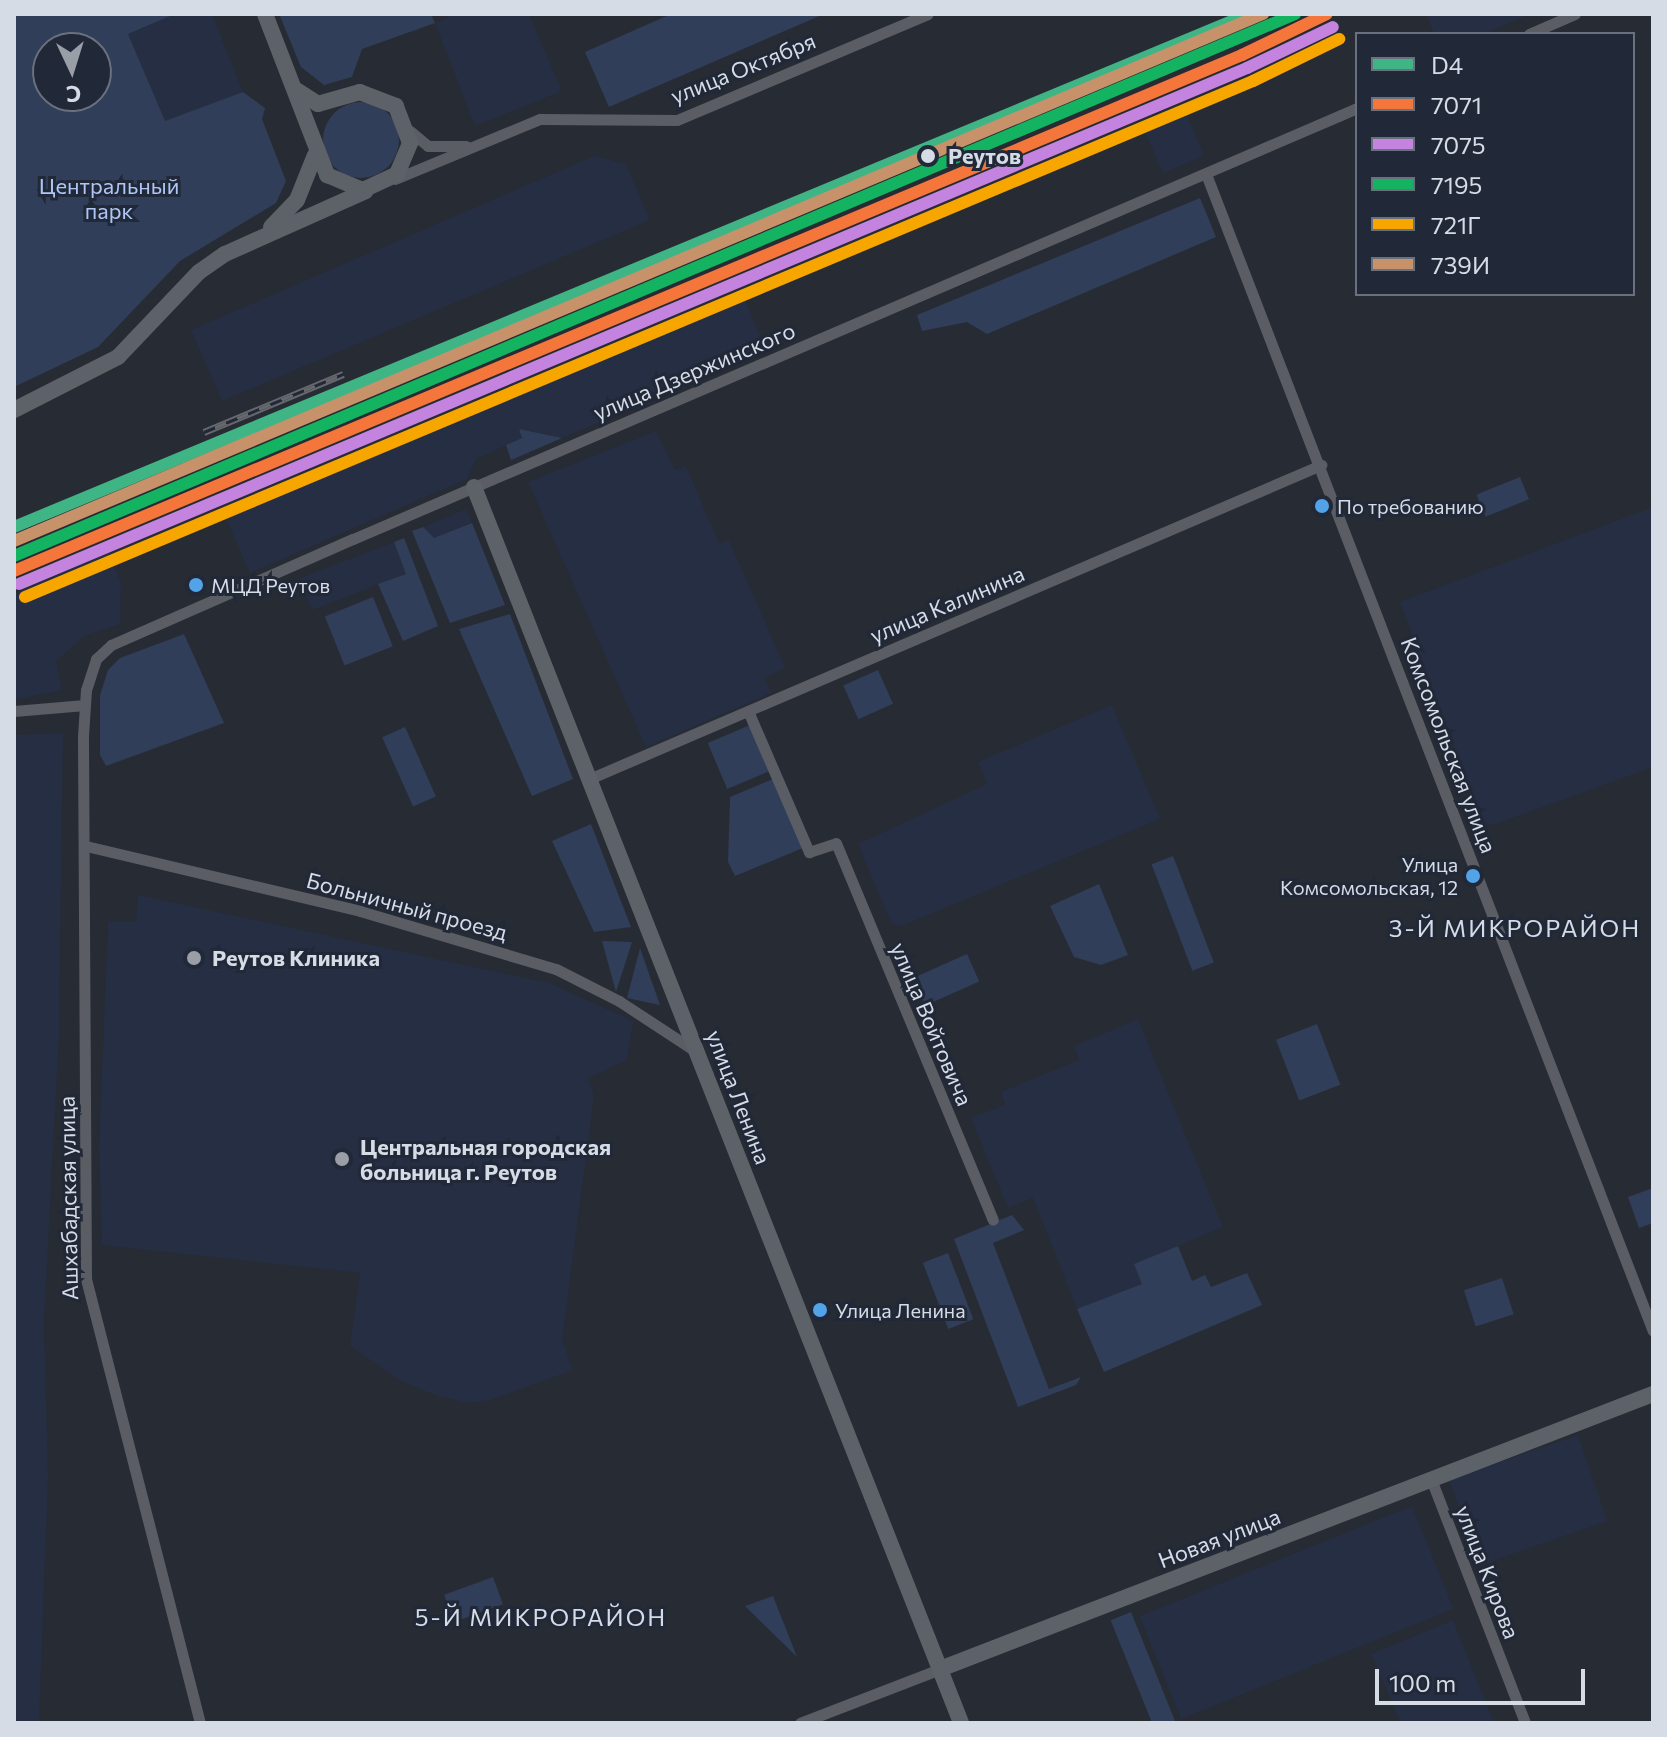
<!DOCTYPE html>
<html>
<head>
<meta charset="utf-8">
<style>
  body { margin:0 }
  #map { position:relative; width:1667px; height:1737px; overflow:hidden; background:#272b33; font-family:Commissioner,sans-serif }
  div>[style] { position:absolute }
  .built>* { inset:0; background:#252e43; transform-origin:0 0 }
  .green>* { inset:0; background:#313e59; transform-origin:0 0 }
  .round { border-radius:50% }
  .street>* { height:11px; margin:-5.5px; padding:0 5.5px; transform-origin:5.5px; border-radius:5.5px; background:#5a5d64 }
  .secondary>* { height:16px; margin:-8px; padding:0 8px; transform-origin:8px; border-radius:8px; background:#5d6168 }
  .rail>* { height:7px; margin-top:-3.5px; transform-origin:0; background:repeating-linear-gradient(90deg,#212939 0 12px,#66686e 0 24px); box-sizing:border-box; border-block:2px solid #66686e }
  .rail-1>* { height:12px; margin:-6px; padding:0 6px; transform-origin:6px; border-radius:6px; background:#3fb485 }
  .rail-2>* { height:12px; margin:-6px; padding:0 6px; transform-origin:6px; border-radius:6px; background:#f5763a }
  .rail-3>* { height:12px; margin:-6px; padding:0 6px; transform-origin:6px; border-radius:6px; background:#c483df }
  .rail-4>* { height:12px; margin:-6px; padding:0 6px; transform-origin:6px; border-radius:6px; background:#13b361 }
  .rail-5>* { height:12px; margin:-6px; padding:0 6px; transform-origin:6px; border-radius:6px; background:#f7a600 }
  .rail-6>* { height:12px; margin:-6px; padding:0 6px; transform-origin:6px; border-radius:6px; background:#c7916a }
  .dots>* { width:22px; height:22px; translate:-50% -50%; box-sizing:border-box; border:4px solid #212939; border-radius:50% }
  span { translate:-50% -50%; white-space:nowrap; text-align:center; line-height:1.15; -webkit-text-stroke:6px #212939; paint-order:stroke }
  .bus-label { font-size:20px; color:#d6dce6 }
  .left { translate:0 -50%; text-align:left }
  .right { translate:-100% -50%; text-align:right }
  .street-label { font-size:22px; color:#d6dce6 }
  .stop-label { font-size:22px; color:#d6dce6; font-weight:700 }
  .park-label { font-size:22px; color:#aec5f5 }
  .poi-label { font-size:22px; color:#d6dce6; font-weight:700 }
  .neighbourhood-label { font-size:24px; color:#d6dce6; letter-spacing:2px }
  .frame { position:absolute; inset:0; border:16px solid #d6dce6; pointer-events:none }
  .legend { position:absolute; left:1355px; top:32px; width:280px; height:264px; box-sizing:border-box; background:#212939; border:2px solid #69717e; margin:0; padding:10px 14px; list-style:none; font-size:24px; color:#d6dce6 }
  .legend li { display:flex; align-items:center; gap:16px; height:40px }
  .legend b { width:40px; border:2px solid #69717e }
  .north { position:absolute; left:32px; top:32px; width:80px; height:80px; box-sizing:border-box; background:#212939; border:2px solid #69717e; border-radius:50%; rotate:176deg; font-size:22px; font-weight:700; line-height:32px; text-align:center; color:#d6dce6 }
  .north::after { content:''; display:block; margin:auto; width:28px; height:36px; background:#999ea7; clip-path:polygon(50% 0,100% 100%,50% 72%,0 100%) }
  .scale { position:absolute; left:1375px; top:1669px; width:210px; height:36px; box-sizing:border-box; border:4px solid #d6dce6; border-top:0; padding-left:10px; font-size:24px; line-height:28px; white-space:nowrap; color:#d6dce6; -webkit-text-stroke:6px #212939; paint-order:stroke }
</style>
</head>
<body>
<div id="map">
  <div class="built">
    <i style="clip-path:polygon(175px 14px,213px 16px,243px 92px,165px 122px,128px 34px)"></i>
    <i style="clip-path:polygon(456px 14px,529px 14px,562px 91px,475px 126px,435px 23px)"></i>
    <i style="clip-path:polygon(1426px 14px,1530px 14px,1484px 34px,1434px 34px)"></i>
    <i style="left:1183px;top:106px;width:54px;height:45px;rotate:67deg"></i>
    <i style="clip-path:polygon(594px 156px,626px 164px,650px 220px,222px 401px,191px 330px)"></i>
    <i style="clip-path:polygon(743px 294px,767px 352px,562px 438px,519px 429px,522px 438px,476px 459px,467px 479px,250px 573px,224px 514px)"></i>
    <i style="clip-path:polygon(656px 431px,675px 470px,686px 466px,719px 543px,729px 540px,785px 668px,764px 678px,771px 693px,646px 747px,528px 482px)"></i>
    <i style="clip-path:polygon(1653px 507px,1653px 767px,1493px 825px,1483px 822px,1400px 602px)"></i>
    <i style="left:466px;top:509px;width:15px;height:47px;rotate:67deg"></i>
    <i style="left:394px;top:542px;width:34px;height:101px;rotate:69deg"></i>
    <i style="clip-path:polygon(109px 553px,121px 583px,120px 624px,86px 635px,56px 661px,62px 690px,14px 700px,14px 594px)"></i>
    <i style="clip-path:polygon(1112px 705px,1160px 819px,901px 926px,891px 923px,858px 844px,987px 784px,978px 762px)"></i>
    <i style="clip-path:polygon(63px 733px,59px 1033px,44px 1323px,48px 1477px,39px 1723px,14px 1723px,14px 735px)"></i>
    <i style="clip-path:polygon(138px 895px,549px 983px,633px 1021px,627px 1060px,588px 1078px,594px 1096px,562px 1340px,573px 1370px,490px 1400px,468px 1403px,437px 1396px,403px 1382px,350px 1346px,360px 1273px,102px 1245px,99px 1147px,108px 921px,136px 922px)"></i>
    <i style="clip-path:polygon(1138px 1019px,1223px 1227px,1135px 1264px,1143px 1284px,1077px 1309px,1033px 1198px,1008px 1208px,971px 1118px,1005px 1105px,1001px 1092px,1079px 1060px,1074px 1046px)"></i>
    <i style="left:1578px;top:1435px;width:91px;height:136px;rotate:71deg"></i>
    <i style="left:1412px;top:1506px;width:111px;height:294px;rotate:68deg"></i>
    <i style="clip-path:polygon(1453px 1620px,1494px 1723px,1401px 1723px,1371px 1654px)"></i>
  </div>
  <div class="green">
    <i style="clip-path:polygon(evenodd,14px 14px,175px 14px,128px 34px,165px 121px,243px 92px,265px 108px,262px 119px,286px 181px,276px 203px,180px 261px,98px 347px,14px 387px,14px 14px,48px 48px,96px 48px,96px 96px,48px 96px,48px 48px)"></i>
    <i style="clip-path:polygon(279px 14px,431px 14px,435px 23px,362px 49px,352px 77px,324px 85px,301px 67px)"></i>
    <i style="clip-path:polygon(671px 14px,824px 14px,609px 107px,585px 52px)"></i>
    <i class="round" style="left:323px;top:102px;width:76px;height:76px"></i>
    <i style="clip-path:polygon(1200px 198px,1216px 237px,987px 334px,967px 322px,922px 331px,917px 315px)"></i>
    <i style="clip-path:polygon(519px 429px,562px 438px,511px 460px,506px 445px,522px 438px)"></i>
    <i style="left:1520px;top:477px;width:24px;height:47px;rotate:68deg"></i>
    <i style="clip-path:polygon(472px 523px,505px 605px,450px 623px,412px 531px,423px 527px,434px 538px)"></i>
    <i style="clip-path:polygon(404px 538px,438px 626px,403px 641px,378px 584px,406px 574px,394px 542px)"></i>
    <i style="left:373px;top:597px;width:53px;height:52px;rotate:68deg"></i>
    <i style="clip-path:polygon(510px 614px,573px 779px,532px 796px,459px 629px)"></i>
    <i style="clip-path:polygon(184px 634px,224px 723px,106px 766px,100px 755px,100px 695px,108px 670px,120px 658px)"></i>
    <i style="left:878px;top:670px;width:37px;height:38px;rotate:66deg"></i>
    <i style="left:750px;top:725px;width:50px;height:46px;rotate:67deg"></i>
    <i style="left:405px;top:727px;width:76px;height:25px;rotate:66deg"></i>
    <i style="clip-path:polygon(773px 779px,803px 848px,735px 876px,728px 862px,730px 797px)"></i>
    <i style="clip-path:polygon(591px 824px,631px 927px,594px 932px,552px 841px)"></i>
    <i style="left:1173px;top:856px;width:114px;height:23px;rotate:69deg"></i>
    <i style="clip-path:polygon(1099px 884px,1128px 955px,1101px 965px,1074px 957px,1050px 906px)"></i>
    <i style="clip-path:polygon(602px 941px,632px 942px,616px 992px)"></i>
    <i style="clip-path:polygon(640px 948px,660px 1005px,627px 998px)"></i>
    <i style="left:967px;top:954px;width:30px;height:59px;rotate:66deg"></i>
    <i style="left:1317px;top:1024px;width:65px;height:44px;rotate:69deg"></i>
    <i style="clip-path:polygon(1653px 1188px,1653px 1223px,1639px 1228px,1628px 1197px)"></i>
    <i style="clip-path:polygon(1012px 1215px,1024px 1230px,993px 1243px,1049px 1389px,1081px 1377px,1076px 1385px,1018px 1407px,954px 1239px)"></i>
    <i style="clip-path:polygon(1178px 1246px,1192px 1281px,1205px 1275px,1211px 1287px,1247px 1273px,1262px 1305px,1104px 1372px,1077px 1309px,1142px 1284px,1134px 1264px)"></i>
    <i style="left:948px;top:1253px;width:71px;height:27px;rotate:69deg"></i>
    <i style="left:1502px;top:1278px;width:38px;height:40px;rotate:72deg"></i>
    <i style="left:493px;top:1577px;width:29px;height:52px;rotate:70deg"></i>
    <i style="clip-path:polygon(773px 1596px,797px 1657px,745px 1606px)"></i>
    <i style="left:1131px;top:1612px;width:120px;height:22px;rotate:68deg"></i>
  </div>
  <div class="street">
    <i style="left:1529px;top:34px;width:50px;rotate:-23.5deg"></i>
    <i style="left:410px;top:131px;width:23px;rotate:40deg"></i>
    <i style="left:428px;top:146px;width:38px"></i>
    <i style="left:1206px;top:174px;width:1240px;rotate:68.88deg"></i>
    <i style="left:395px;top:179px;width:157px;rotate:-22.5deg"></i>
    <i style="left:540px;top:119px;width:137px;rotate:0.4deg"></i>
    <i style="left:677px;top:120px;width:272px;rotate:-22.9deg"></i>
    <i style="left:14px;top:711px;width:71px;rotate:-4.8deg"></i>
    <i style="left:748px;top:711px;width:154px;rotate:66.6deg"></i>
    <i style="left:809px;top:852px;width:28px;rotate:-18deg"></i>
    <i style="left:836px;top:843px;width:408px;rotate:67.4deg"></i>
    <i style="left:589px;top:779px;width:797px;rotate:-23.22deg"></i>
    <i style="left:86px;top:846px;width:282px;rotate:13.3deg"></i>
    <i style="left:360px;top:911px;width:204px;rotate:16.5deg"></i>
    <i style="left:556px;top:969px;width:71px;rotate:26.9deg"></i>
    <i style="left:619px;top:1001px;width:90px;rotate:33.2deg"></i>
    <i style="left:1431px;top:1479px;width:261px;rotate:68.9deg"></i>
    <i style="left:200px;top:1723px;width:459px;rotate:-104.4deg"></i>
    <i style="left:86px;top:1278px;width:542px;rotate:-90.32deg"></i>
    <i style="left:83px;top:736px;width:46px;rotate:-86.3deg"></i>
    <i style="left:86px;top:690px;width:33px;rotate:-72deg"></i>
    <i style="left:96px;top:659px;width:21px;rotate:-43deg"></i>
    <i style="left:111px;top:645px;width:264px;rotate:-23.7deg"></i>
    <i style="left:353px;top:539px;width:1093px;rotate:-23.23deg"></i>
    <i style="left:800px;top:1723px;width:150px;rotate:-21.1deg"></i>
  </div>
  <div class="secondary">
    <i style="left:265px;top:14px;width:173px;rotate:68.9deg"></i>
    <i style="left:327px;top:175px;width:39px;rotate:23deg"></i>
    <i style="left:363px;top:190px;width:38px;rotate:-25deg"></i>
    <i style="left:397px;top:174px;width:34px;rotate:-67deg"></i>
    <i style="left:410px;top:143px;width:40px;rotate:-111deg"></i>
    <i style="left:396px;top:106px;width:39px;rotate:-159deg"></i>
    <i style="left:360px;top:92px;width:44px;rotate:164.1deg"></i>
    <i style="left:318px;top:104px;width:24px;rotate:-147deg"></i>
    <i style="left:271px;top:227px;width:37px;rotate:-46deg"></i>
    <i style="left:297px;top:200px;width:48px;rotate:-68.2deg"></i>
    <i style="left:14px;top:410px;width:117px;rotate:-27deg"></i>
    <i style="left:118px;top:357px;width:117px;rotate:-46.4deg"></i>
    <i style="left:199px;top:272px;width:32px;rotate:-35deg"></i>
    <i style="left:225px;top:254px;width:154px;rotate:-24.1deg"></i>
    <i style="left:474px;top:487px;width:1328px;rotate:68.49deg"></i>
    <i style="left:940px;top:1669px;width:764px;rotate:-21.09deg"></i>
  </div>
  <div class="rail">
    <i style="left:204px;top:432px;width:151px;rotate:-22.6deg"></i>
    <i style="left:217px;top:470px;width:144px;rotate:-22.1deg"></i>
  </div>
  <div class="rail-1">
    <i style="left:14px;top:527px;width:1337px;rotate:-22.56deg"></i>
  </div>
  <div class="rail-2">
    <i style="left:14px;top:571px;width:1332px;rotate:-22.79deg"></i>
    <i style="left:1242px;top:55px;width:94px;rotate:-25.8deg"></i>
  </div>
  <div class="rail-3">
    <i style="left:19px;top:584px;width:1332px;rotate:-22.79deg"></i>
    <i style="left:1247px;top:68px;width:95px;rotate:-25.5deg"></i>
  </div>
  <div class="rail-4">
    <i style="left:14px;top:556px;width:1391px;rotate:-22.93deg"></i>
  </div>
  <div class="rail-5">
    <i style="left:25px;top:597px;width:1332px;rotate:-22.79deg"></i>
    <i style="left:1253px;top:81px;width:96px;rotate:-26deg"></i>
  </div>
  <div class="rail-6">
    <i style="left:14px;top:541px;width:1356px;rotate:-22.88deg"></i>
  </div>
  <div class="dots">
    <i style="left:928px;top:156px;background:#d6dce6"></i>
    <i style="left:1322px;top:506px;background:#53a3e8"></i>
    <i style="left:196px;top:585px;background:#53a3e8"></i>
    <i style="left:1473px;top:876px;background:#53a3e8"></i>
    <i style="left:194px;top:958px;background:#999ea7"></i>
    <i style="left:342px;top:1159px;background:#999ea7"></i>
    <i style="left:820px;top:1310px;background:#53a3e8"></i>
  </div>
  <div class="bus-label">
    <span class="left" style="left:1337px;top:506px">По требованию</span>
    <span class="left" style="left:211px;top:585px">МЦД Реутов</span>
    <span class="right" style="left:1458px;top:876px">Улица<br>Комсомольская, 12</span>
    <span class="left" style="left:835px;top:1310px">Улица Ленина</span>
  </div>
  <div class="street-label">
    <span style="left:743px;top:68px;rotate:-22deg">улица Октября</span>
    <span style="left:694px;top:371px;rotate:-23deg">улица Дзержинского</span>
    <span style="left:947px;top:604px;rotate:-23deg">улица Калинина</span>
    <span style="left:1449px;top:745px;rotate:69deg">Комсомольская улица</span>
    <span style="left:407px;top:906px;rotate:15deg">Больничный проезд</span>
    <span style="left:932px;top:1024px;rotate:67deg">улица Войтовича</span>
    <span style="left:739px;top:1097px;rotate:69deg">улица Ленина</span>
    <span style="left:68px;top:1198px;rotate:-91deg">Ашхабадская улица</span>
    <span style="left:1219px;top:1538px;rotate:-21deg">Новая улица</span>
    <span style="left:1488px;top:1572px;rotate:69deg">улица Кирова</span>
  </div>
  <div class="stop-label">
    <span class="left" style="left:948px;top:156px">Реутов</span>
  </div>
  <div class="park-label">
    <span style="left:109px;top:198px">Центральный<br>парк</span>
  </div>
  <div class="poi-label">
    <span class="left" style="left:212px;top:958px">Реутов Клиника</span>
    <span class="left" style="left:360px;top:1159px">Центральная городская<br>больница г. Реутов</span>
  </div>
  <div class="neighbourhood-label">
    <span style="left:1515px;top:928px">3-Й МИКРОРАЙОН</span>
    <span style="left:541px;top:1617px">5-Й МИКРОРАЙОН</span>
  </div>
  <div class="frame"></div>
  <ul class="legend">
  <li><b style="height:10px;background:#3fb485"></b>D4</li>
  <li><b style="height:10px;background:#f5763a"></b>7071</li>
  <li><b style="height:10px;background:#c483df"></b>7075</li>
  <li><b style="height:10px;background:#13b361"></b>7195</li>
  <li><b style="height:10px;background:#f7a600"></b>721Г</li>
  <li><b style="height:10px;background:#c7916a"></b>739И</li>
  </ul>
  <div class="north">С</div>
  <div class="scale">100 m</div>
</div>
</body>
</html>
